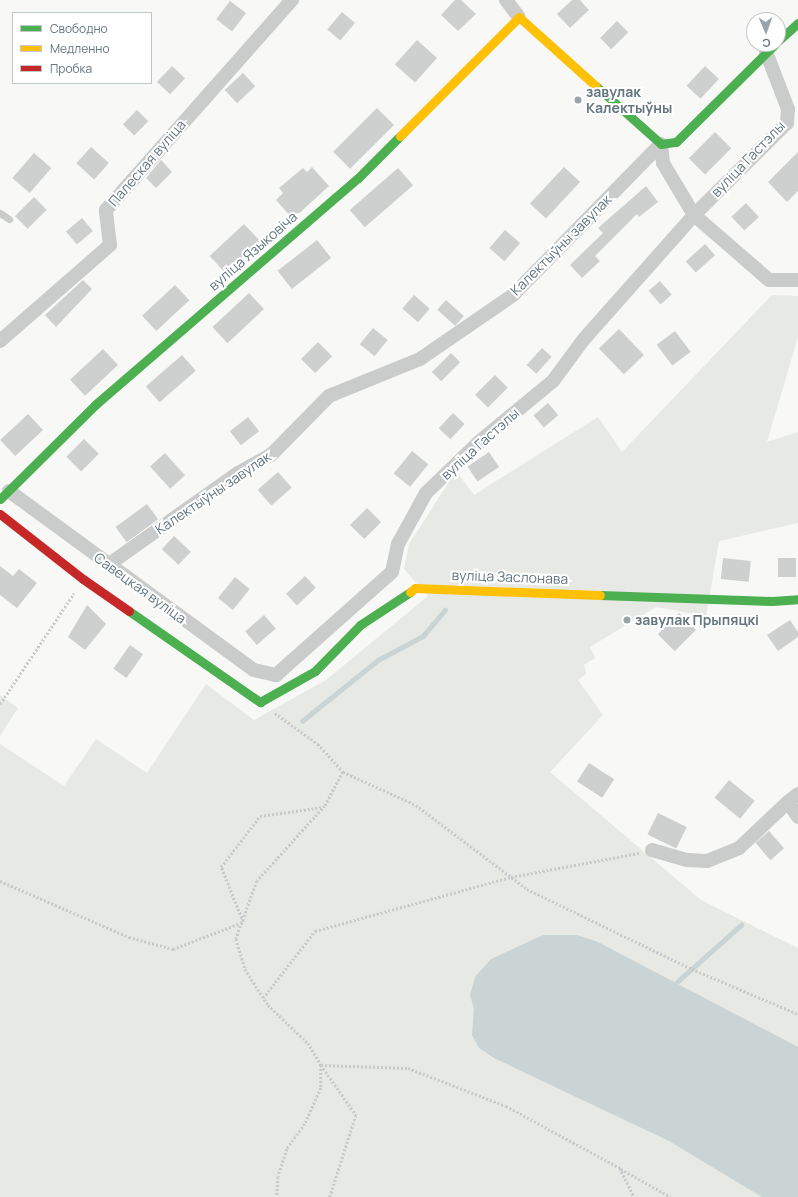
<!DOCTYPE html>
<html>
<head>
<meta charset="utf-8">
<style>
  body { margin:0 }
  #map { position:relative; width:798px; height:1197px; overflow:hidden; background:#f8f8f7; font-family:Manrope,sans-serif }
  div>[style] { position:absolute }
  .green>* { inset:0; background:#e7e9e5 }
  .water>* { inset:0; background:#cad4d5 }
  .stream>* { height:4.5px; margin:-2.25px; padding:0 2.25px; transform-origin:2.25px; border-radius:2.25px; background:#cad4d5 }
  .building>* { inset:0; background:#ced0d0; transform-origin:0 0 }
  .path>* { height:2.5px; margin-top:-1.25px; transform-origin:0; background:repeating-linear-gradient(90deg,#c8c9ca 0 2px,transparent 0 4px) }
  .lane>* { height:7px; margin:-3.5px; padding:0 3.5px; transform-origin:3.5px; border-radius:3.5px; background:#cacccc }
  .street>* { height:14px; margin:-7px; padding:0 7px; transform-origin:7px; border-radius:7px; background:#cacccc }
  .fast>* { height:9px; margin:-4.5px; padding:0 4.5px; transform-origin:4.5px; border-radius:4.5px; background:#4caf50 }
  .slow>* { height:9px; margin:-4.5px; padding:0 4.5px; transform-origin:4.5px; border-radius:4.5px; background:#ffc107 }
  .jam>* { height:9px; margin:-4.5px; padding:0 4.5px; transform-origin:4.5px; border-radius:4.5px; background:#c62828 }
  .dots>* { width:11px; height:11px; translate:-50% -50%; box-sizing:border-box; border:2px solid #fff; border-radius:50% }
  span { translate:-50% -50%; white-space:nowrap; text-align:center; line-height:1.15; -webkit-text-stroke:4px #fff; paint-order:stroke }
  .poi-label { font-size:14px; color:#657680; font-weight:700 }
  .left { translate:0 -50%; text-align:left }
  .street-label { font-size:14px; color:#657680 }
  .legend { position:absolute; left:12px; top:12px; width:140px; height:72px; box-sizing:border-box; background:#fff; border:1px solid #c1c8cc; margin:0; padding:5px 7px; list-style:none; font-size:12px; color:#657680 }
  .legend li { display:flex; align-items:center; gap:8px; height:20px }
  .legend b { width:20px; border:1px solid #c1c8cc }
  .north { position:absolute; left:746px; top:12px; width:40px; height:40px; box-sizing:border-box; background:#fff; border:1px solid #c1c8cc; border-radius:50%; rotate:178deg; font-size:11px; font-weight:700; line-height:16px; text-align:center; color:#657680 }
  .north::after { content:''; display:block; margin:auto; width:14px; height:18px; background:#98a4aa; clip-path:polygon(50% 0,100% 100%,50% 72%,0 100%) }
</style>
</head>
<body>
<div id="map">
  <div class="green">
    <i style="clip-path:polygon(772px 295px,798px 296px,798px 337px,767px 442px,798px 432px,798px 523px,719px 541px,706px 616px,656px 607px,590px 647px,595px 658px,584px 665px,586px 674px,578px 680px,603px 715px,550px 772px,701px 900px,798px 948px,798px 1197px,0 1197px,0 744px,64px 786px,96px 739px,147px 773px,206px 684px,254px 720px,326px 680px,428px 596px,404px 569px,409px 544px,456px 471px,474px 495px,598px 417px,622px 452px)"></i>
    <i style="clip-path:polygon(0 695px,18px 708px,0 736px)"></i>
  </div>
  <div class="water">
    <i style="clip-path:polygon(543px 935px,577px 935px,598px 942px,798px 1047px,798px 1197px,762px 1197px,669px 1141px,494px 1058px,479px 1048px,472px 1035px,474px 1009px,470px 995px,475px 977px,491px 959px)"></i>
  </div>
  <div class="stream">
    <i style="left:302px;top:721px;width:97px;rotate:-38.8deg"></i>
    <i style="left:378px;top:660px;width:51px;rotate:-28.1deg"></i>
    <i style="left:423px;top:636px;width:34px;rotate:-50deg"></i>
    <i style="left:677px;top:982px;width:86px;rotate:-41.7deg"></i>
  </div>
  <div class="building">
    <i style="clip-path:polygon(455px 0,461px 0,476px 14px,458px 31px,441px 15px)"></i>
    <i style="clip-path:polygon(572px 0,580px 0,589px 10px,570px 28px,557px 14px)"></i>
    <i style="left:230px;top:1px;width:20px;height:23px;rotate:37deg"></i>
    <i style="left:342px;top:12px;width:17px;height:23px;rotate:40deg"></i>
    <i style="left:617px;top:21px;width:16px;height:24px;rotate:45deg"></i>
    <i style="left:417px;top:40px;width:27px;height:33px;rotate:42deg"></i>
    <i style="left:172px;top:66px;width:18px;height:22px;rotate:43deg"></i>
    <i style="left:705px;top:66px;width:19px;height:27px;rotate:43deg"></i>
    <i style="left:243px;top:73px;width:18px;height:25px;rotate:47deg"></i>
    <i style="left:377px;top:108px;width:24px;height:62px;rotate:45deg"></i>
    <i style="left:137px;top:110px;width:16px;height:20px;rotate:45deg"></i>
    <i style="left:715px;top:132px;width:23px;height:37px;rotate:45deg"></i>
    <i style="left:91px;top:147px;width:24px;height:22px;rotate:42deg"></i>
    <i style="clip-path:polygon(798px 152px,798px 191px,787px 202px,768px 182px)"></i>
    <i style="left:34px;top:153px;width:23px;height:33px;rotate:41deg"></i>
    <i style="clip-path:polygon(161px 160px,172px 172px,156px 188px,146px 178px)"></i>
    <i style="clip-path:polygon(312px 167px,329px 186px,293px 219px,276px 200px,283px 193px,279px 188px,303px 168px,307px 172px)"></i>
    <i style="left:564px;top:167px;width:22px;height:50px;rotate:43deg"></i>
    <i style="left:398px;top:168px;width:23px;height:64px;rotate:49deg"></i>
    <i style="clip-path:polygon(646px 186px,658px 202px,639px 217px,637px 214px,595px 256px,600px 261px,582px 278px,570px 265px,603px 233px,598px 228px)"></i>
    <i style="left:34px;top:197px;width:18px;height:27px;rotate:45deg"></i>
    <i style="left:746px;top:203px;width:19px;height:20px;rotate:47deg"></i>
    <i style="left:82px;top:218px;width:17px;height:21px;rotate:50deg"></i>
    <i style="left:244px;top:224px;width:23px;height:47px;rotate:47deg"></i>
    <i style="left:505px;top:230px;width:20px;height:24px;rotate:41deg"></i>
    <i style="left:317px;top:240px;width:23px;height:50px;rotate:52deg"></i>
    <i style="left:705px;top:244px;width:15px;height:26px;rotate:48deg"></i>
    <i style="clip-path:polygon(83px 280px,92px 289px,56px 327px,45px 315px)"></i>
    <i style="left:660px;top:281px;width:18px;height:15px;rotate:49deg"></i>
    <i style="left:175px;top:285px;width:21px;height:45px;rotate:47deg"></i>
    <i style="left:249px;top:293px;width:22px;height:50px;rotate:47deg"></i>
    <i style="left:414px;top:295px;width:21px;height:18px;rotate:41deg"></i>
    <i style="left:446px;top:300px;width:24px;height:13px;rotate:42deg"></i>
    <i style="left:373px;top:328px;width:19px;height:21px;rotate:39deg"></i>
    <i style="left:619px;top:329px;width:36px;height:28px;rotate:46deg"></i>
    <i style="left:675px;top:331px;width:26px;height:23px;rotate:53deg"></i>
    <i style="left:318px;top:342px;width:20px;height:24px;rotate:45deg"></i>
    <i style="left:542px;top:348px;width:13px;height:23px;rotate:42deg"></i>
    <i style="left:103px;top:349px;width:22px;height:45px;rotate:47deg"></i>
    <i style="left:451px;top:353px;width:13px;height:27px;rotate:45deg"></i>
    <i style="left:182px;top:355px;width:21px;height:48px;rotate:49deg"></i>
    <i style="left:495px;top:375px;width:18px;height:28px;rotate:45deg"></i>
    <i style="left:548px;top:403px;width:16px;height:19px;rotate:50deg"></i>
    <i style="left:453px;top:413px;width:16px;height:21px;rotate:43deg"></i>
    <i style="left:28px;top:414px;width:22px;height:38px;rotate:47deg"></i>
    <i style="left:248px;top:417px;width:18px;height:23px;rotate:52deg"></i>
    <i style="left:84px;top:439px;width:21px;height:25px;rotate:45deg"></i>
    <i style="left:412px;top:451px;width:21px;height:29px;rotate:39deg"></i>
    <i style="left:489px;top:452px;width:18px;height:26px;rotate:56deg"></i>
    <i style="left:165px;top:453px;width:30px;height:20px;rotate:48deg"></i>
    <i style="left:278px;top:472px;width:21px;height:27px;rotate:49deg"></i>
    <i style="left:147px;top:504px;width:19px;height:39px;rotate:54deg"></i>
    <i style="left:367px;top:508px;width:20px;height:24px;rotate:45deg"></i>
    <i style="left:174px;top:536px;width:23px;height:18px;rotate:43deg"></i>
    <i style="left:723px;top:558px;width:28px;height:21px;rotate:6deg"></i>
    <i style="left:778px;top:558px;width:18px;height:19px"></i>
    <i style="clip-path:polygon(0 566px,13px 576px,19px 569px,37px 583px,17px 608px,0 595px)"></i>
    <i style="left:305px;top:576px;width:16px;height:26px;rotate:47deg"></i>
    <i style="left:235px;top:577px;width:19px;height:27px;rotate:39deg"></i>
    <i style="clip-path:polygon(87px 605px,106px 624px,85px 650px,68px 637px)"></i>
    <i style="left:679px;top:613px;width:24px;height:30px;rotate:45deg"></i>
    <i style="left:264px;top:615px;width:18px;height:25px;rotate:49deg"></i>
    <i style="clip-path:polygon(790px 620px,798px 632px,798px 637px,778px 651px,767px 635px)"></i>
    <i style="left:130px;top:645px;width:16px;height:29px;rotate:35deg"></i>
    <i style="left:589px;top:763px;width:30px;height:22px;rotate:33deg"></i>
    <i style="left:729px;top:780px;width:33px;height:23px;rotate:39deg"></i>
    <i style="left:658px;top:813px;width:32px;height:24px;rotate:26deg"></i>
    <i style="left:769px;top:831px;width:23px;height:18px;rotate:49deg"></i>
  </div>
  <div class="path">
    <i style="left:0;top:704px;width:133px;rotate:-56.3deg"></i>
    <i style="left:275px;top:713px;width:53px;rotate:35.8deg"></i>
    <i style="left:318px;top:744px;width:38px;rotate:48deg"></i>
    <i style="left:343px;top:772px;width:38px;rotate:118deg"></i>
    <i style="left:325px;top:806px;width:101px;rotate:132.2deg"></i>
    <i style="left:257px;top:881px;width:62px;rotate:109.9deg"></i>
    <i style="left:236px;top:939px;width:31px;rotate:73deg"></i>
    <i style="left:245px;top:969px;width:43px;rotate:57.4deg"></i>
    <i style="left:268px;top:1005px;width:55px;rotate:43.5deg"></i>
    <i style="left:308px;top:1043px;width:26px;rotate:59deg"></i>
    <i style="left:321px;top:1065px;width:23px;rotate:90deg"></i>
    <i style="left:321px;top:1088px;width:39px;rotate:114deg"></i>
    <i style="left:305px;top:1124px;width:31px;rotate:126deg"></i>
    <i style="left:287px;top:1149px;width:29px;rotate:108deg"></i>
    <i style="left:278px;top:1177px;width:20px;rotate:93deg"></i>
    <i style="left:343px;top:772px;width:80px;rotate:24.3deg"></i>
    <i style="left:416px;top:805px;width:139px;rotate:37.1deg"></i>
    <i style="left:527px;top:889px;width:183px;rotate:25.9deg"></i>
    <i style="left:692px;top:969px;width:115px;rotate:23deg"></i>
    <i style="left:0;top:881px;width:141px;rotate:23.5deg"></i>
    <i style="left:129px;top:937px;width:46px;rotate:15.3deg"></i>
    <i style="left:173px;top:949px;width:75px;rotate:-21.1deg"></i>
    <i style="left:243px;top:922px;width:59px;rotate:-111.8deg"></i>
    <i style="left:221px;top:867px;width:64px;rotate:-52.6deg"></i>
    <i style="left:260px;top:816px;width:64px;rotate:-8.1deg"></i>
    <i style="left:263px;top:998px;width:85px;rotate:-52.2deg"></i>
    <i style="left:315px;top:931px;width:203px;rotate:-15.4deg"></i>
    <i style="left:511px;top:877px;width:130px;rotate:-10.6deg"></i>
    <i style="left:321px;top:1065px;width:87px;rotate:2deg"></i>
    <i style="left:408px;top:1068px;width:105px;rotate:21.2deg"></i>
    <i style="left:506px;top:1106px;width:130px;rotate:28.5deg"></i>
    <i style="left:620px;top:1168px;width:32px;rotate:64deg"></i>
    <i style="left:321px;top:1065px;width:61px;rotate:55deg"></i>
    <i style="left:356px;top:1115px;width:86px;rotate:107.6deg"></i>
    <i style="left:621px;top:1169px;width:57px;rotate:29.2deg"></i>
  </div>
  <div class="lane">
    <i style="left:0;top:213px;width:11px;rotate:34deg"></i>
  </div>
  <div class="street">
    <i style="left:506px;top:0;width:21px;rotate:53deg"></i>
    <i style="left:661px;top:144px;width:19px;rotate:84deg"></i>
    <i style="left:663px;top:163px;width:61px;rotate:59.2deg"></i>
    <i style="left:694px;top:215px;width:99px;rotate:40.9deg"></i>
    <i style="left:769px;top:280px;width:29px"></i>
    <i style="left:0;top:341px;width:146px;rotate:-41.1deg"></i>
    <i style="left:110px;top:245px;width:35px;rotate:-97deg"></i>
    <i style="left:106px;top:210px;width:281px;rotate:-48.5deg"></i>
    <i style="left:9px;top:491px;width:303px;rotate:36.2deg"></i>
    <i style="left:254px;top:670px;width:23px;rotate:13deg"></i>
    <i style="left:276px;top:675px;width:155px;rotate:-41.6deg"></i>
    <i style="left:392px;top:572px;width:29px;rotate:-78deg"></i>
    <i style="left:398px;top:544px;width:58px;rotate:-61.2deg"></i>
    <i style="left:426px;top:493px;width:74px;rotate:-43.9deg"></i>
    <i style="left:479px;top:442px;width:96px;rotate:-39.5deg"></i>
    <i style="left:553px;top:381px;width:52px;rotate:-53.6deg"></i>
    <i style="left:584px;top:339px;width:166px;rotate:-48.4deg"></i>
    <i style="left:694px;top:215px;width:131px;rotate:-44.7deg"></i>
    <i style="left:787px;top:123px;width:14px;rotate:-86deg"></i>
    <i style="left:788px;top:109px;width:61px;rotate:-111.1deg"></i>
    <i style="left:108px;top:565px;width:159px;rotate:-35.3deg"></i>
    <i style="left:238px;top:473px;width:39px;rotate:-29deg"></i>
    <i style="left:272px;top:454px;width:81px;rotate:-45.5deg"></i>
    <i style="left:329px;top:396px;width:98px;rotate:-22.1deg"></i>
    <i style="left:420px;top:359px;width:113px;rotate:-34.5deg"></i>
    <i style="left:513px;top:295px;width:211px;rotate:-45.6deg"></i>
    <i style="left:798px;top:794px;width:13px;rotate:141deg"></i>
    <i style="left:788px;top:802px;width:18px;rotate:56deg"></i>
    <i style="left:652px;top:850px;width:37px;rotate:16deg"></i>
    <i style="left:688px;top:860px;width:19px;rotate:3deg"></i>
    <i style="left:707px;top:861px;width:35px;rotate:-22deg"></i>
    <i style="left:739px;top:848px;width:67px;rotate:-43.2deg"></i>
  </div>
  <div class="fast">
    <i style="left:778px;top:41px;width:27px;rotate:-42deg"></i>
    <i style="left:596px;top:86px;width:87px;rotate:41.7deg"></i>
    <i style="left:661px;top:144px;width:15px;rotate:-8deg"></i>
    <i style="left:676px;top:142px;width:139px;rotate:-44.7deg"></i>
    <i style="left:0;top:499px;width:135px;rotate:-44.7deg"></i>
    <i style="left:96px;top:404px;width:346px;rotate:-40.8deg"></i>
    <i style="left:358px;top:178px;width:59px;rotate:-45deg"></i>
    <i style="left:600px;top:595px;width:172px;rotate:2deg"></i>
    <i style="left:772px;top:601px;width:26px;rotate:-4deg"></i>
    <i style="left:129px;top:611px;width:160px;rotate:34.8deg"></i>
    <i style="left:260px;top:702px;width:63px;rotate:-29.4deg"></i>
    <i style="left:315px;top:671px;width:64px;rotate:-45.6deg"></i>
    <i style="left:360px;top:625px;width:60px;rotate:-33.4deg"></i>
  </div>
  <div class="slow">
    <i style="left:400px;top:136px;width:168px;rotate:-45deg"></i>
    <i style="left:519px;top:17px;width:103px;rotate:41.9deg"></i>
    <i style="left:410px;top:592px;width:6px;rotate:-39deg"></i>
    <i style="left:415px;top:588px;width:185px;rotate:2.2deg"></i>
  </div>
  <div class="jam">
    <i style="left:0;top:514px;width:105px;rotate:38.1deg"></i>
    <i style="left:83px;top:579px;width:56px;rotate:34.8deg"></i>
  </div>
  <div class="dots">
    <i style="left:578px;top:100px;background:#98a4aa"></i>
    <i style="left:627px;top:620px;background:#98a4aa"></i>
  </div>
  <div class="poi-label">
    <span class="left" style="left:586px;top:100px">завулак<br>Калектыўны</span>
    <span class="left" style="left:635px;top:620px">завулак Прыпяцкі</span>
  </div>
  <div class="street-label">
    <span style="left:748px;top:159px;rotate:-46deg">вуліца Гастэлы</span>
    <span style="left:147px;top:163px;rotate:-49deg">Палеская вуліца</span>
    <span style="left:561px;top:245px;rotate:-45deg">Калектыўны завулак</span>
    <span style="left:253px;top:251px;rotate:-41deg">вуліца Языковіча</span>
    <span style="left:480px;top:444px;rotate:-42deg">вуліца Гастэлы</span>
    <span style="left:213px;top:493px;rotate:-34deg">Калектыўны завулак</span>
    <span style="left:510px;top:577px;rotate:2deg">вуліца Заслонава</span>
    <span style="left:140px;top:588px;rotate:36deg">Савецкая вуліца</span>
  </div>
  <ul class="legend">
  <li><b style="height:5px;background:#4caf50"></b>Свободно</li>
  <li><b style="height:5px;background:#ffc107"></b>Медленно</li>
  <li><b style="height:5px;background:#c62828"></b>Пробка</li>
  </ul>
  <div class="north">С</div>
</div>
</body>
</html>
